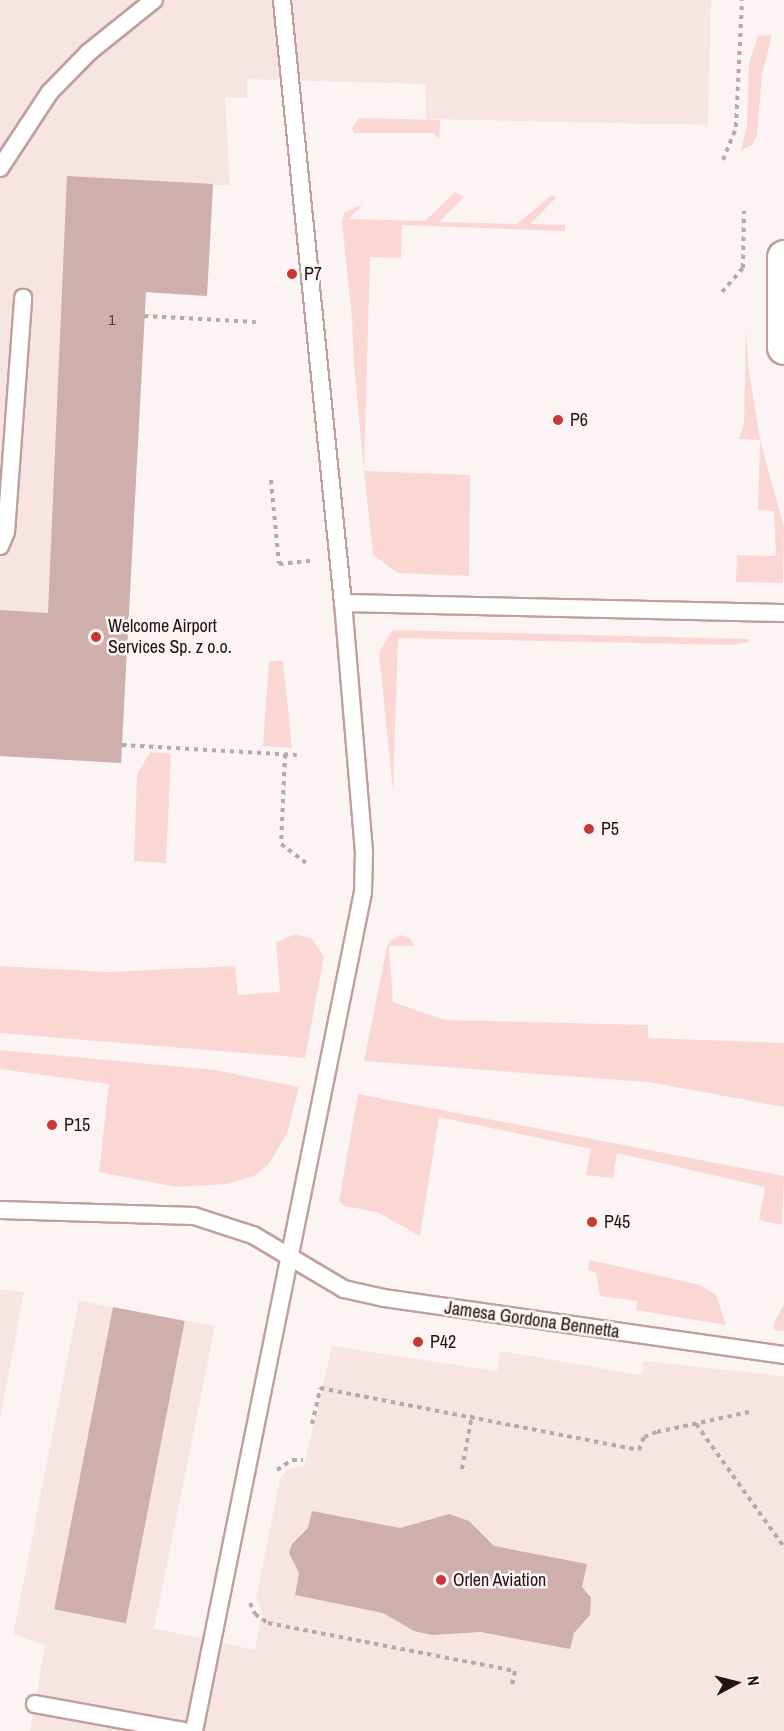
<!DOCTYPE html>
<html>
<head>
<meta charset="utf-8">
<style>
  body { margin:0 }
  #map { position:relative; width:784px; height:1731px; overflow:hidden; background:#fcf4f4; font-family:"Archivo Narrow",sans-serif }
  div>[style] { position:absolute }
  .built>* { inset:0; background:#f6e5e3 }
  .green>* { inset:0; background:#fad7d2 }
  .building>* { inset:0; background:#cfafab; transform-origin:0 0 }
  .path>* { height:4px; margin-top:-2px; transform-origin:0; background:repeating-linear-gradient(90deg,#b3aaaa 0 4.5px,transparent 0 9px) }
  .roads { filter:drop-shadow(2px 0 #c0a09c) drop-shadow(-2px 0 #c0a09c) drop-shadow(0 2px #c0a09c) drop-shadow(0 -2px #c0a09c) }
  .service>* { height:16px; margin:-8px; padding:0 8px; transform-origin:8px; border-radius:8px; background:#fff }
  .tertiary>* { height:33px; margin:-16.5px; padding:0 16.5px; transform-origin:16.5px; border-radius:16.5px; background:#fff }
  .dots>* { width:16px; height:16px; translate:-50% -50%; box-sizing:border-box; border:3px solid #fcf4f4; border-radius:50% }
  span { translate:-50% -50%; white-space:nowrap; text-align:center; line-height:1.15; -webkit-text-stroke:5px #fcf4f4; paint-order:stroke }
  .number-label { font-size:15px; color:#4c3b39 }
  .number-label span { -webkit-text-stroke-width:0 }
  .poi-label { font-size:18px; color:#201413 }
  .left { translate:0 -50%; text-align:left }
  .street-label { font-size:18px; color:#201413 }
  .north { position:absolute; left:706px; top:1653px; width:60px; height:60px; -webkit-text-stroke:4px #fcf4f4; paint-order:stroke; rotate:83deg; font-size:16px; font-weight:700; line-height:24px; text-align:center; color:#201413 }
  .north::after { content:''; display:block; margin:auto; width:21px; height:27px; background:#201413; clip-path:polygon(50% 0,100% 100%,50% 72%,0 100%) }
</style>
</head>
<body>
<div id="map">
  <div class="built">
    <i style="clip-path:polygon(0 0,711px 0,708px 125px,426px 119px,426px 84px,247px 79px,247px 98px,225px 97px,230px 185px,213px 185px,207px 296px,145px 293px,121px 763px,0 756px)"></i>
    <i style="clip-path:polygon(0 1289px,24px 1292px,0 1419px)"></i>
    <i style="clip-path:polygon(79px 1301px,215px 1326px,154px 1628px,255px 1650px,262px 1612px,256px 1598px,280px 1479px,288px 1469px,304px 1466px,332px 1346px,497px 1371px,500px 1351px,641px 1375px,644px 1361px,784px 1376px,784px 1731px,30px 1731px,45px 1645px,13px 1634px)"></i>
  </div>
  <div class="green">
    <i style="clip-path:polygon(772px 35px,762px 75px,757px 135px,752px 145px,741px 151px,747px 126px,749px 63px,758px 36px)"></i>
    <i style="clip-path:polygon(359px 118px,440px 120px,439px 139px,434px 133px,354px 133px,352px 128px)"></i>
    <i style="clip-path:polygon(455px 192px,464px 197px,439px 222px,517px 224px,552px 195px,556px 198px,530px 224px,565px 225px,565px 231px,402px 225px,401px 258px,370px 257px,364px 471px,470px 475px,469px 576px,398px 573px,373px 555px,364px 472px,354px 364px,352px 319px,342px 222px,344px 213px,363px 204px,349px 219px,425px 221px)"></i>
    <i style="clip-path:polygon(746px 327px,748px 364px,760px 440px,784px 527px,783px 583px,736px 582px,737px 555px,776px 556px,774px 511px,758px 510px,760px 440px,739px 439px,744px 424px)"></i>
    <i style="clip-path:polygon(392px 630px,749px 639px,749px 642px,732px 645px,398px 638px,393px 791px,379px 653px)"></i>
    <i style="clip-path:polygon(269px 661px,283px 661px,292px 748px,263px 746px)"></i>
    <i style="clip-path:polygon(150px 752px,171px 754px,166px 863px,134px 861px,137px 775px)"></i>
    <i style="clip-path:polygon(295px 934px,312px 939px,324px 957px,305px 1058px,0 1033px,0 966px,109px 972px,235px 966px,238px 995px,280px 992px,276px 943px)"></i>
    <i style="clip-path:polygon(402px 935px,411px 939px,414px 946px,389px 946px,393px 1002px,444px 1020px,648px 1025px,648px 1038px,784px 1043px,784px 1107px,648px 1082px,364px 1061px,387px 947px,391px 940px)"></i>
    <i style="clip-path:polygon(0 1050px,215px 1070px,299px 1087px,287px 1134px,268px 1165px,254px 1176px,227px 1184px,176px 1187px,99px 1172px,109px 1084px,0 1069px)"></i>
    <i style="clip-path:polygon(358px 1094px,784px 1176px,782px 1225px,759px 1220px,765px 1187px,617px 1153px,613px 1178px,586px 1175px,591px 1149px,439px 1117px,420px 1236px,377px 1212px,344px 1206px,339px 1201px)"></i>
    <i style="clip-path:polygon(590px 1260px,700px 1285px,716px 1295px,726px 1325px,636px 1310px,637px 1301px,600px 1296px,596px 1273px,588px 1270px)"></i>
    <i style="clip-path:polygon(784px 1304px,784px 1331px,774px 1330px,774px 1323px)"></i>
  </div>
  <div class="building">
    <i style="clip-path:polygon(67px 176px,213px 184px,207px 296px,146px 292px,121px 763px,0 756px,0 610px,48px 613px)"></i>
    <i style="left:113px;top:1307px;width:73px;height:308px;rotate:11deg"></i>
    <i style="clip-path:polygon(312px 1511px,400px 1528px,449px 1514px,469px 1521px,494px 1546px,587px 1564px,582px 1587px,591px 1598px,590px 1615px,574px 1633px,570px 1649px,481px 1632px,432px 1635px,414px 1631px,383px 1613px,295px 1595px,299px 1573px,289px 1553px,292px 1544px,308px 1528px)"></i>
  </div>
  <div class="path">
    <i style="left:723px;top:160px;width:35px;rotate:-68deg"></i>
    <i style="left:736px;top:127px;width:127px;rotate:-87.3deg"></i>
    <i style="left:722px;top:292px;width:32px;rotate:-49deg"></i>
    <i style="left:743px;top:268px;width:57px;rotate:-89deg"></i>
    <i style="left:144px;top:316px;width:112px;rotate:3.1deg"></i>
    <i style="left:271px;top:480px;width:84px;rotate:84.6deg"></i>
    <i style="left:279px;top:564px;width:31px;rotate:-6deg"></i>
    <i style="left:122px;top:745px;width:175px;rotate:3.3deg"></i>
    <i style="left:285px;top:754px;width:90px;rotate:92.5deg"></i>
    <i style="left:281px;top:844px;width:31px;rotate:37deg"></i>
    <i style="left:312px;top:1424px;width:37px;rotate:-77deg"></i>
    <i style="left:320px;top:1388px;width:325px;rotate:11deg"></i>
    <i style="left:639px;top:1450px;width:14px;rotate:-69deg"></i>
    <i style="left:644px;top:1437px;width:14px;rotate:-21deg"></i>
    <i style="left:657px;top:1432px;width:94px;rotate:-12.3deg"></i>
    <i style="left:696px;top:1424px;width:151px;rotate:54.4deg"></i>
    <i style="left:462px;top:1469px;width:55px;rotate:-79.5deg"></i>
    <i style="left:277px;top:1470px;width:18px;rotate:-34deg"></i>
    <i style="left:292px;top:1460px;width:11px"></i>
    <i style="left:250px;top:1603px;width:12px;rotate:66deg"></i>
    <i style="left:255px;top:1614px;width:16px;rotate:35deg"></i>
    <i style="left:268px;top:1623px;width:252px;rotate:11deg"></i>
    <i style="left:515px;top:1671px;width:17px;rotate:103deg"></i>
  </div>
  <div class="roads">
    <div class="service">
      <i style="left:0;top:168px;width:91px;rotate:-56.7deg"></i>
      <i style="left:50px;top:92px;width:56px;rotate:-45.7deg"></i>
      <i style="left:89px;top:52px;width:83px;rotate:-38.7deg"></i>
      <i style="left:0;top:546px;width:15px;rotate:-67deg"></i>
      <i style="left:6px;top:532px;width:235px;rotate:-85.8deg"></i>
      <i style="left:343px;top:603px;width:441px;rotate:1.3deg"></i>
      <i style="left:0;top:1210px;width:194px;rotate:1.8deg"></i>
      <i style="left:194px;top:1216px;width:62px;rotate:17.9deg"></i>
      <i style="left:253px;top:1235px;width:106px;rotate:30.7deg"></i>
      <i style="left:344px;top:1289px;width:41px;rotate:12.7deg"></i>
      <i style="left:384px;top:1298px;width:404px;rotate:8.1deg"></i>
      <i style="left:35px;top:1704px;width:151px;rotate:10.3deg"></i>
      <i style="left:194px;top:1731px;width:856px;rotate:-78.61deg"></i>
      <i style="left:363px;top:892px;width:40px;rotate:-88.6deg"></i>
      <i style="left:364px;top:852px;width:250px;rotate:-94.8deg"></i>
      <i style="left:343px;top:603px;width:606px;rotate:-95.78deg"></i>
    </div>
    <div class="tertiary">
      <i style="left:784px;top:257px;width:90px;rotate:90deg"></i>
    </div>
  </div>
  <div class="dots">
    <i style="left:292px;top:274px;background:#c73836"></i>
    <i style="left:558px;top:420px;background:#c73836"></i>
    <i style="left:96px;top:637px;background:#c73836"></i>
    <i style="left:589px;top:829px;background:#c73836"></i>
    <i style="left:52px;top:1125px;background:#c73836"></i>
    <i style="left:592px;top:1222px;background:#c73836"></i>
    <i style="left:418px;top:1342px;background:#c73836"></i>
    <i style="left:441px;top:1580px;background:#c73836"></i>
  </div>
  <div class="number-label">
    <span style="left:112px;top:320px">1</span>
  </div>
  <div class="poi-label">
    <span class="left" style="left:304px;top:274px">P7</span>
    <span class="left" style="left:570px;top:420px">P6</span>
    <span class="left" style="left:108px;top:637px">Welcome Airport<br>Services Sp. z o.o.</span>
    <span class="left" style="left:601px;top:829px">P5</span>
    <span class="left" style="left:64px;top:1125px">P15</span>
    <span class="left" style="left:604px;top:1222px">P45</span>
    <span class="left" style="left:430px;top:1342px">P42</span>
    <span class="left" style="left:453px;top:1580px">Orlen Aviation</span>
  </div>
  <div class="street-label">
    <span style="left:532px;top:1320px;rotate:8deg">Jamesa Gordona Bennetta</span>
  </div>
  <div class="north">N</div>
</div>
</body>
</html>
